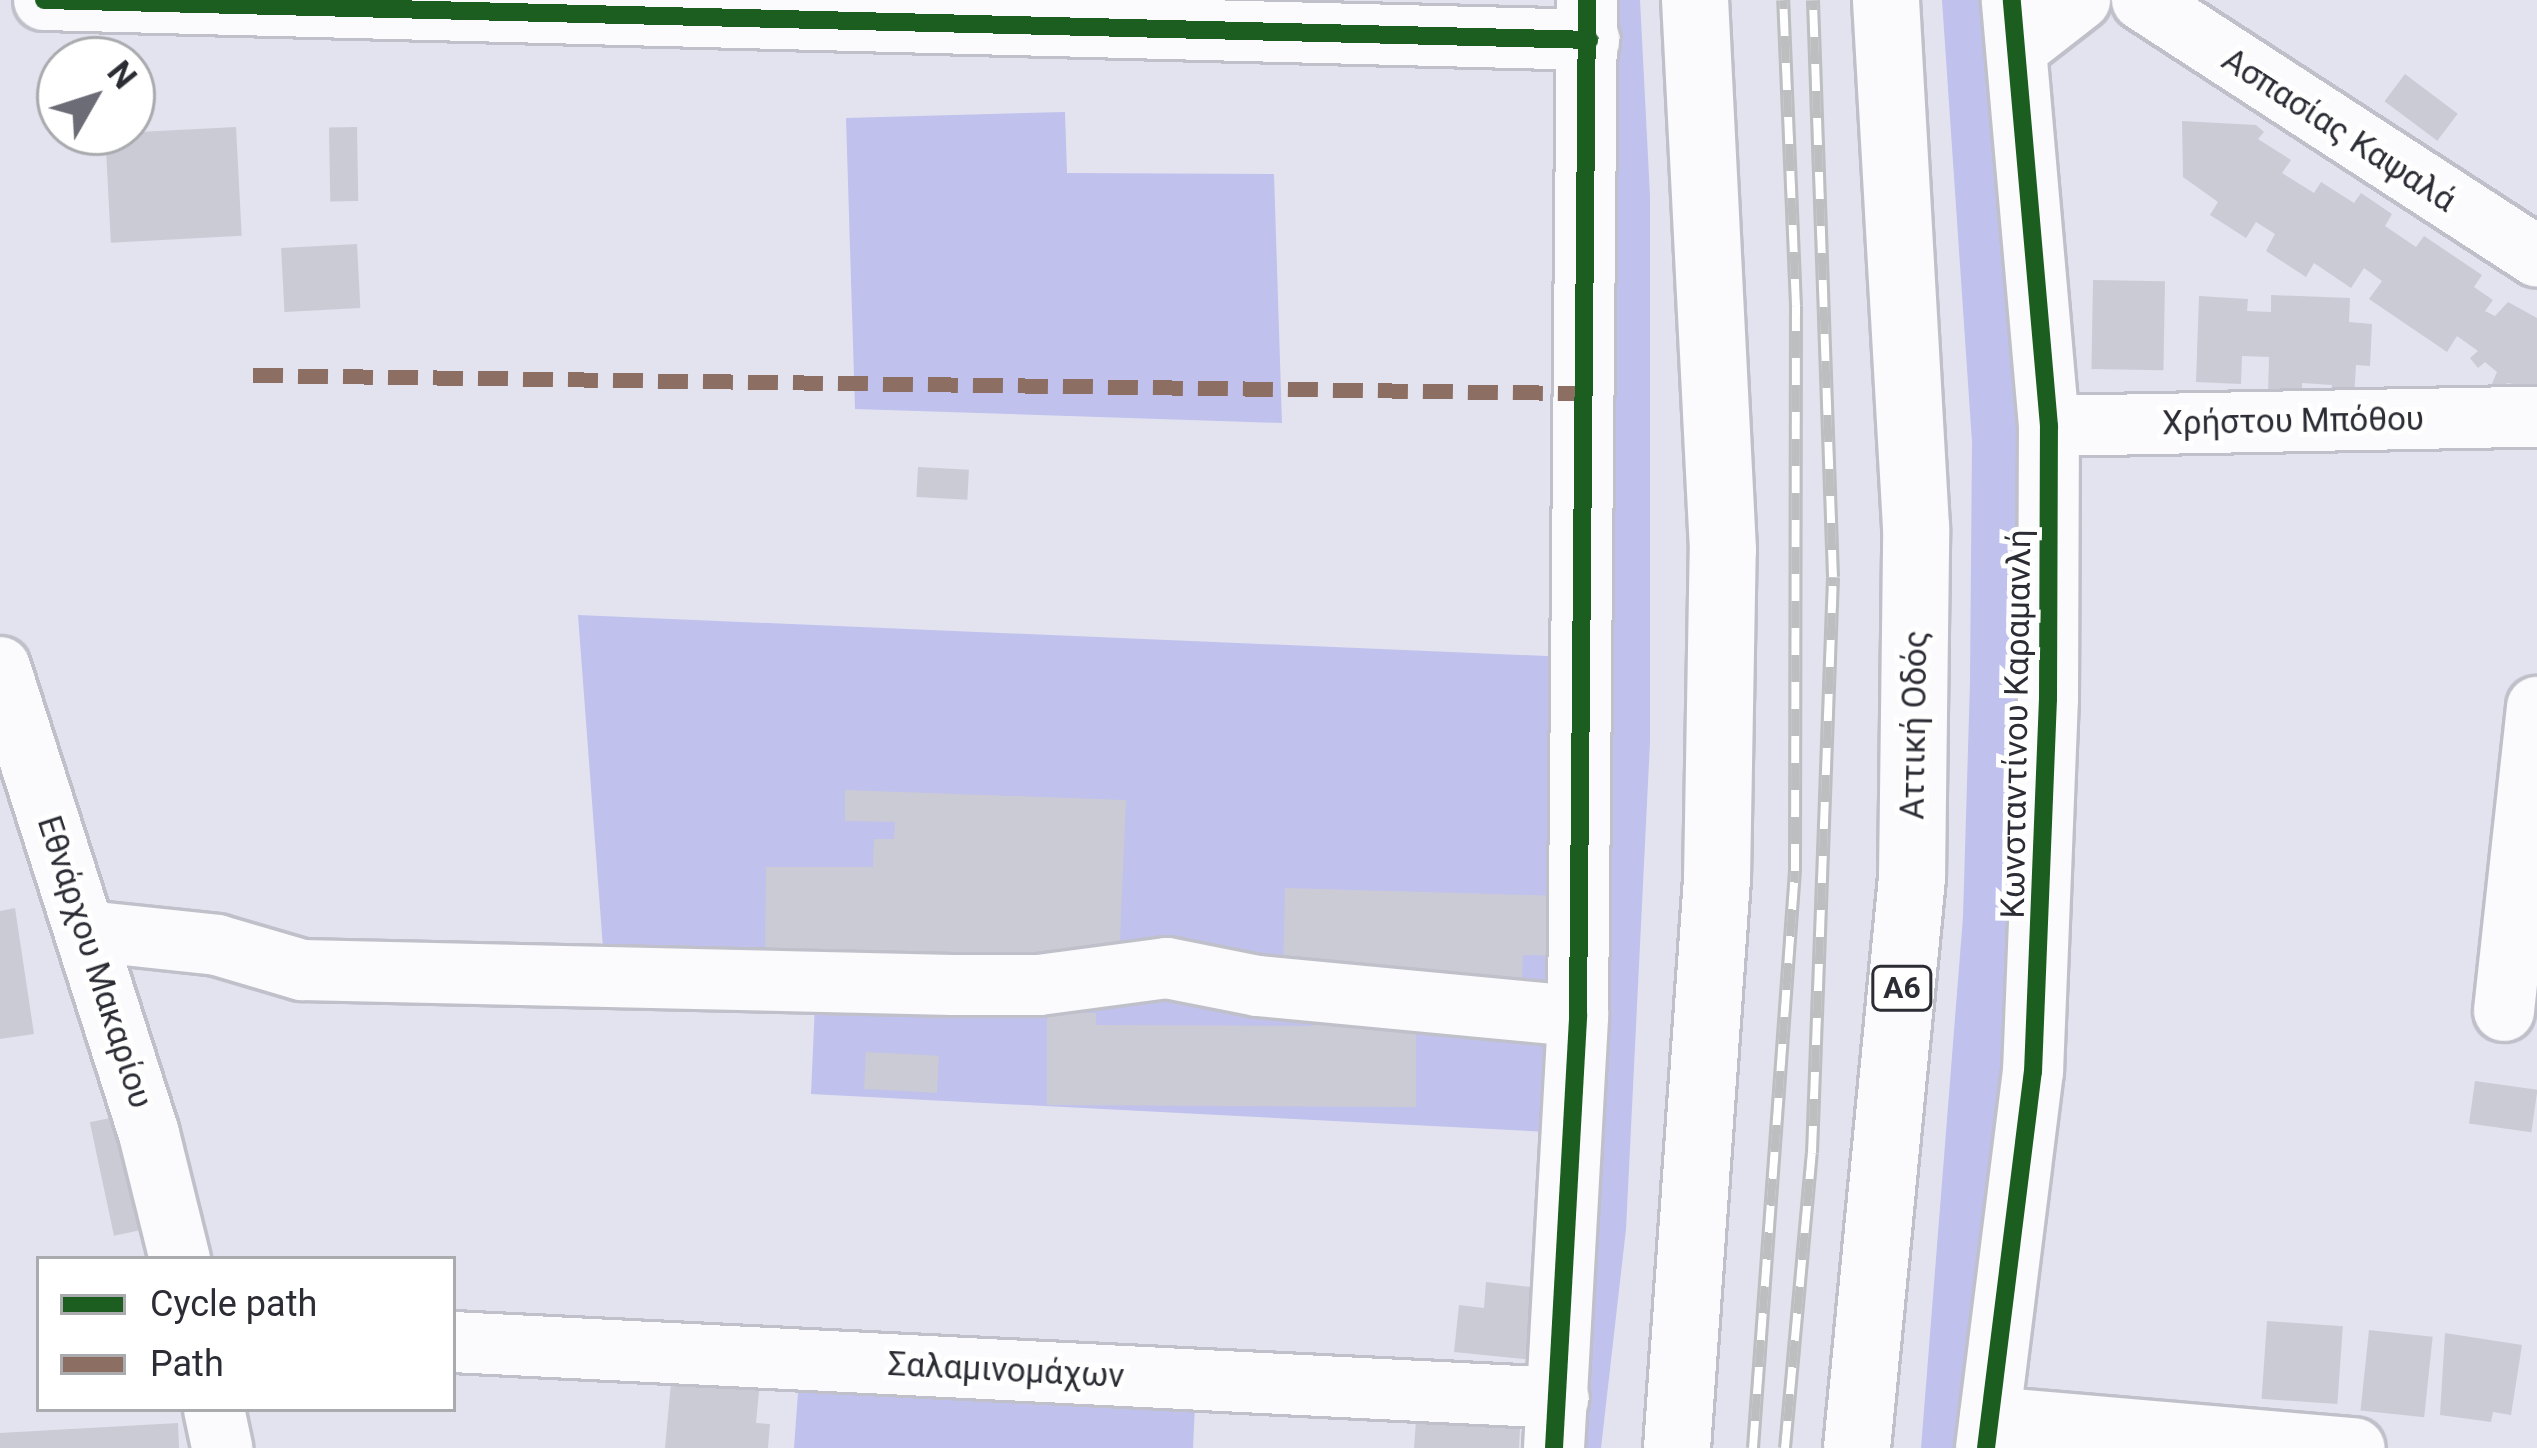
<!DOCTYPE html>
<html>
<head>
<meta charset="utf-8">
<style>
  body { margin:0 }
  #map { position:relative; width:2537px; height:1448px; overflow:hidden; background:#e2e3ef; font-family:Roboto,sans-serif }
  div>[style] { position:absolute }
  .green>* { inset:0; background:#c0c1ed }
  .building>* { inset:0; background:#cbcbd5; transform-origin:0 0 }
  .roads { filter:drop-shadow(3px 0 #bfc0c9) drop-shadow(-3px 0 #bfc0c9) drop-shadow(0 3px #bfc0c9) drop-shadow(0 -3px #bfc0c9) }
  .minor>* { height:60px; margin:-30px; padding:0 30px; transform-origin:30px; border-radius:30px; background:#fbfbfd }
  .highway>* { height:66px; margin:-33px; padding:0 33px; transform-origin:33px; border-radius:33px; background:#fbfbfd }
  .rail>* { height:14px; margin-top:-7px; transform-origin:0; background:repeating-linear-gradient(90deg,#fff 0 27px,#bdbec0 0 54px); box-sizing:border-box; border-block:3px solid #bdbec0 }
  .quiet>* { height:15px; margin-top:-7.5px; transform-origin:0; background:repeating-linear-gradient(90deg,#8d6e63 0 30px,transparent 0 45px) }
  .cycleway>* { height:18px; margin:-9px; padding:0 9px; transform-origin:9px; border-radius:9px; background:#1b5e20 }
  span { translate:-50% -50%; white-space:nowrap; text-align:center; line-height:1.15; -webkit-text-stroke:10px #fff; paint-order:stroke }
  .shield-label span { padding:3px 9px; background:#fff; border:3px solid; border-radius:9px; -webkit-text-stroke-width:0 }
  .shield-label { font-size:30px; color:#2b2c34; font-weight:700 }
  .street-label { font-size:33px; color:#2b2c34 }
  .legend { position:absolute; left:36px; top:1256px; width:420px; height:156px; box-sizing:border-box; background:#fff; border:3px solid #aaabae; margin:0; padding:15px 21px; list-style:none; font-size:36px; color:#2b2c34 }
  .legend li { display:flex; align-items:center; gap:24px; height:60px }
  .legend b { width:60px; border:3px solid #aaabae }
  .north { position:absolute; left:36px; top:36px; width:120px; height:120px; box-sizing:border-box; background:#fff; border:3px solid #aaabae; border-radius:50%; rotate:51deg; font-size:33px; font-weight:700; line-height:48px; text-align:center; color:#2b2c34 }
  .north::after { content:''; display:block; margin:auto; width:42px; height:54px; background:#6b6c75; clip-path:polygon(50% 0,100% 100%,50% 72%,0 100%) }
</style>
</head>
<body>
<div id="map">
  <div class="green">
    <i style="clip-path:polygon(1607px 0,1640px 0,1650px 196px,1650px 742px,1626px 1229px,1601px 1448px,1575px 1448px)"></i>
    <i style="clip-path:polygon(1942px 0,1992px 0,2026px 425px,2017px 948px,1962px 1448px,1921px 1448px,1963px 917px,1970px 682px,1972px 442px)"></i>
    <i style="clip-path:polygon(1065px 112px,1067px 173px,1274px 174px,1282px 423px,855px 409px,846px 118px)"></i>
    <i style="clip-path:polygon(578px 615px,1570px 657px,1568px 1133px,811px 1094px,815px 1004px,606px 988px)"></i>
    <i style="clip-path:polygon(801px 1351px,1196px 1382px,1193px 1448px,794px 1448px)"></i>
  </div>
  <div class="building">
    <i style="left:2405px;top:74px;width:66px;height:34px;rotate:37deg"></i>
    <i style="clip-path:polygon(2182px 121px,2256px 125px,2264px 132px,2258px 139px,2291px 160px,2282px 173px,2314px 193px,2321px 182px,2354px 203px,2361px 193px,2392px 214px,2385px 226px,2416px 247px,2424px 236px,2482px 275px,2474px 287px,2493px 300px,2485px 311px,2495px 316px,2508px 302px,2537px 318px,2537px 388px,2507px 383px,2502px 393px,2491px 386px,2497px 372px,2485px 362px,2478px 368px,2470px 358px,2478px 351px,2457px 336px,2447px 352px,2369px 299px,2382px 281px,2364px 268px,2351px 288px,2314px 263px,2306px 277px,2266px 251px,2275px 234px,2256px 222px,2246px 238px,2210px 215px,2218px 202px,2183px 177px)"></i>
    <i style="left:236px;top:127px;width:109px;height:131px;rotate:87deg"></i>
    <i style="left:357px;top:127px;width:74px;height:28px;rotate:89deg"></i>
    <i style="left:357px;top:244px;width:64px;height:76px;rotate:87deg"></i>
    <i style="left:2093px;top:280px;width:72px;height:89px;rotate:1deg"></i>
    <i style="clip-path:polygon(2271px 295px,2350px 298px,2349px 322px,2372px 324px,2370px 366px,2356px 365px,2354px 398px,2331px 397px,2332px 385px,2302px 383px,2302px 395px,2268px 394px,2269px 357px,2242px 356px,2241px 384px,2196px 382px,2199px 296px,2248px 299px,2247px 311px,2271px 312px)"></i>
    <i style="left:918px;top:467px;width:51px;height:30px;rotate:3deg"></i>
    <i style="clip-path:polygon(845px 790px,1126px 800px,1119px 962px,765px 956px,766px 867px,873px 867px,874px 839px,894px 839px,895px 822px,845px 821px)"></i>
    <i style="clip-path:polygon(1285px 888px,1565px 896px,1564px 956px,1523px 955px,1522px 978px,1283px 971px)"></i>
    <i style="clip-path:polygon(15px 908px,34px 1034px,0 1039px,0 911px)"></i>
    <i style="clip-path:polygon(1314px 1011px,1416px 1012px,1416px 1107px,1047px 1105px,1047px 1013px,1096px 1013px,1096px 1025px,1313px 1026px)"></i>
    <i style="left:866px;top:1052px;width:73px;height:37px;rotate:3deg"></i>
    <i style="left:2475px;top:1081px;width:63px;height:43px;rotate:8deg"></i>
    <i style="left:129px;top:1114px;width:116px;height:40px;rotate:78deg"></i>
    <i style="clip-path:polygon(1486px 1282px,1550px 1289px,1543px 1361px,1454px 1352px,1459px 1305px,1484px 1308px)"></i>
    <i style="left:2267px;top:1321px;width:76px;height:78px;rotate:4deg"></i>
    <i style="left:2369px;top:1330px;width:64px;height:81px;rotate:6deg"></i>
    <i style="clip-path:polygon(2445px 1333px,2522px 1345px,2511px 1415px,2493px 1412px,2491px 1422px,2440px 1415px)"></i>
    <i style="clip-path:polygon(673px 1361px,761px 1370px,756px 1423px,770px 1424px,768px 1448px,665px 1448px)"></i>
    <i style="clip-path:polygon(1416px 1420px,1520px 1429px,1519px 1448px,1414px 1448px)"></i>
    <i style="clip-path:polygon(178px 1423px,179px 1448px,0 1448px,0 1433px)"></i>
  </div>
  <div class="roads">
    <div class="minor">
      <i style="left:44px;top:0;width:1546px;rotate:1.48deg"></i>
      <i style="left:2142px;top:0;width:471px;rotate:33deg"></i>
      <i style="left:2017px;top:49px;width:80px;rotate:-37.9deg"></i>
      <i style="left:2049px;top:426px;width:488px;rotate:-1.1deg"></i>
      <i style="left:0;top:667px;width:490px;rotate:72.3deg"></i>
      <i style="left:149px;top:1134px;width:129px;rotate:76.1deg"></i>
      <i style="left:87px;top:931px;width:131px;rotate:6.1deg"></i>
      <i style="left:217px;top:945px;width:89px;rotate:16.4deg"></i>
      <i style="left:302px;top:970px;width:651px;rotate:1.32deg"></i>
      <i style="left:953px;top:985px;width:86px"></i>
      <i style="left:1039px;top:985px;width:129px;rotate:-7.6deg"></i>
      <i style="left:1167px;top:968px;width:93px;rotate:11.2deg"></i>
      <i style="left:1258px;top:986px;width:321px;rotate:5.4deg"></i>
      <i style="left:2504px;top:1011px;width:306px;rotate:-83.8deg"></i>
      <i style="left:453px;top:1342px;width:1107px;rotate:2.9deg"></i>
      <i style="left:214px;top:1409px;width:40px;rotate:78deg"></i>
      <i style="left:1990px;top:1417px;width:366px;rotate:4.9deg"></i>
      <i style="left:1554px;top:1448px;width:433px;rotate:-86.8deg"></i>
      <i style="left:1578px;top:1016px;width:1016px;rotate:-89.49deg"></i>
      <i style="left:1986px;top:1448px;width:379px;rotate:-82.9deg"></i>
      <i style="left:2033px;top:1072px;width:373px;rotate:-87.7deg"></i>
      <i style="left:2048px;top:699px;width:273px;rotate:-89.8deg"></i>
      <i style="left:2049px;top:426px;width:428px;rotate:-95deg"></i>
    </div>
    <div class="highway">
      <i style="left:1677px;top:1448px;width:570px;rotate:-85.98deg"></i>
      <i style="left:1717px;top:879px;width:329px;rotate:-89deg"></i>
      <i style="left:1723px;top:550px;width:551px;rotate:-92.91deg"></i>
      <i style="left:1857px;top:1448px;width:573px;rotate:-84.49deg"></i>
      <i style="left:1912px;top:878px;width:351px;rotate:-89.3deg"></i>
      <i style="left:1916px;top:527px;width:528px;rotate:-93.26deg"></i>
    </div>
  </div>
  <div class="rail">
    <i style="left:1753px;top:1448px;width:579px;rotate:-85.84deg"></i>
    <i style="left:1795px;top:871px;width:565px;rotate:-89.9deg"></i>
    <i style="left:1796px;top:306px;width:306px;rotate:-92.4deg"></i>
    <i style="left:1785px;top:1448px;width:296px;rotate:-84.8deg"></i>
    <i style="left:1812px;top:1153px;width:576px;rotate:-87.91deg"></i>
    <i style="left:1833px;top:577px;width:577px;rotate:-91.99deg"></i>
  </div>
  <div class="quiet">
    <i style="left:253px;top:375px;width:1328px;rotate:0.78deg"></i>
  </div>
  <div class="cycleway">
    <i style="left:44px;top:0;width:1546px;rotate:1.48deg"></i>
    <i style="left:1554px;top:1448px;width:433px;rotate:-86.8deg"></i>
    <i style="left:1578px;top:1016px;width:1016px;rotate:-89.49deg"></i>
    <i style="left:1986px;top:1448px;width:379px;rotate:-82.9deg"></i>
    <i style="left:2033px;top:1072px;width:373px;rotate:-87.7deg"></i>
    <i style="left:2048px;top:699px;width:273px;rotate:-89.8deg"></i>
    <i style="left:2049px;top:426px;width:428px;rotate:-95deg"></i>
  </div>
  <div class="shield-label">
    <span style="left:1902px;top:988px">Α6</span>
  </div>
  <div class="street-label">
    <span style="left:2339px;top:130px;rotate:33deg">Ασπασίας Καψαλά</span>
    <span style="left:2293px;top:421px;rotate:-1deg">Χρήστου Μπόθου</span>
    <span style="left:2016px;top:724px;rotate:-89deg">Κωνσταντίνου Καραμανλή</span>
    <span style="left:1914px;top:725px;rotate:-89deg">Αττική Οδός</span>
    <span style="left:95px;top:962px;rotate:72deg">Εθνάρχου Μακαρίου</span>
    <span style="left:1006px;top:1370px;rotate:3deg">Σαλαμινομάχων</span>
  </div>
  <ul class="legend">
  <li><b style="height:15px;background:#1b5e20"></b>Cycle path</li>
  <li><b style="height:15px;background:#8d6e63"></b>Path</li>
  </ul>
  <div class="north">N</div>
</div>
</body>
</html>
